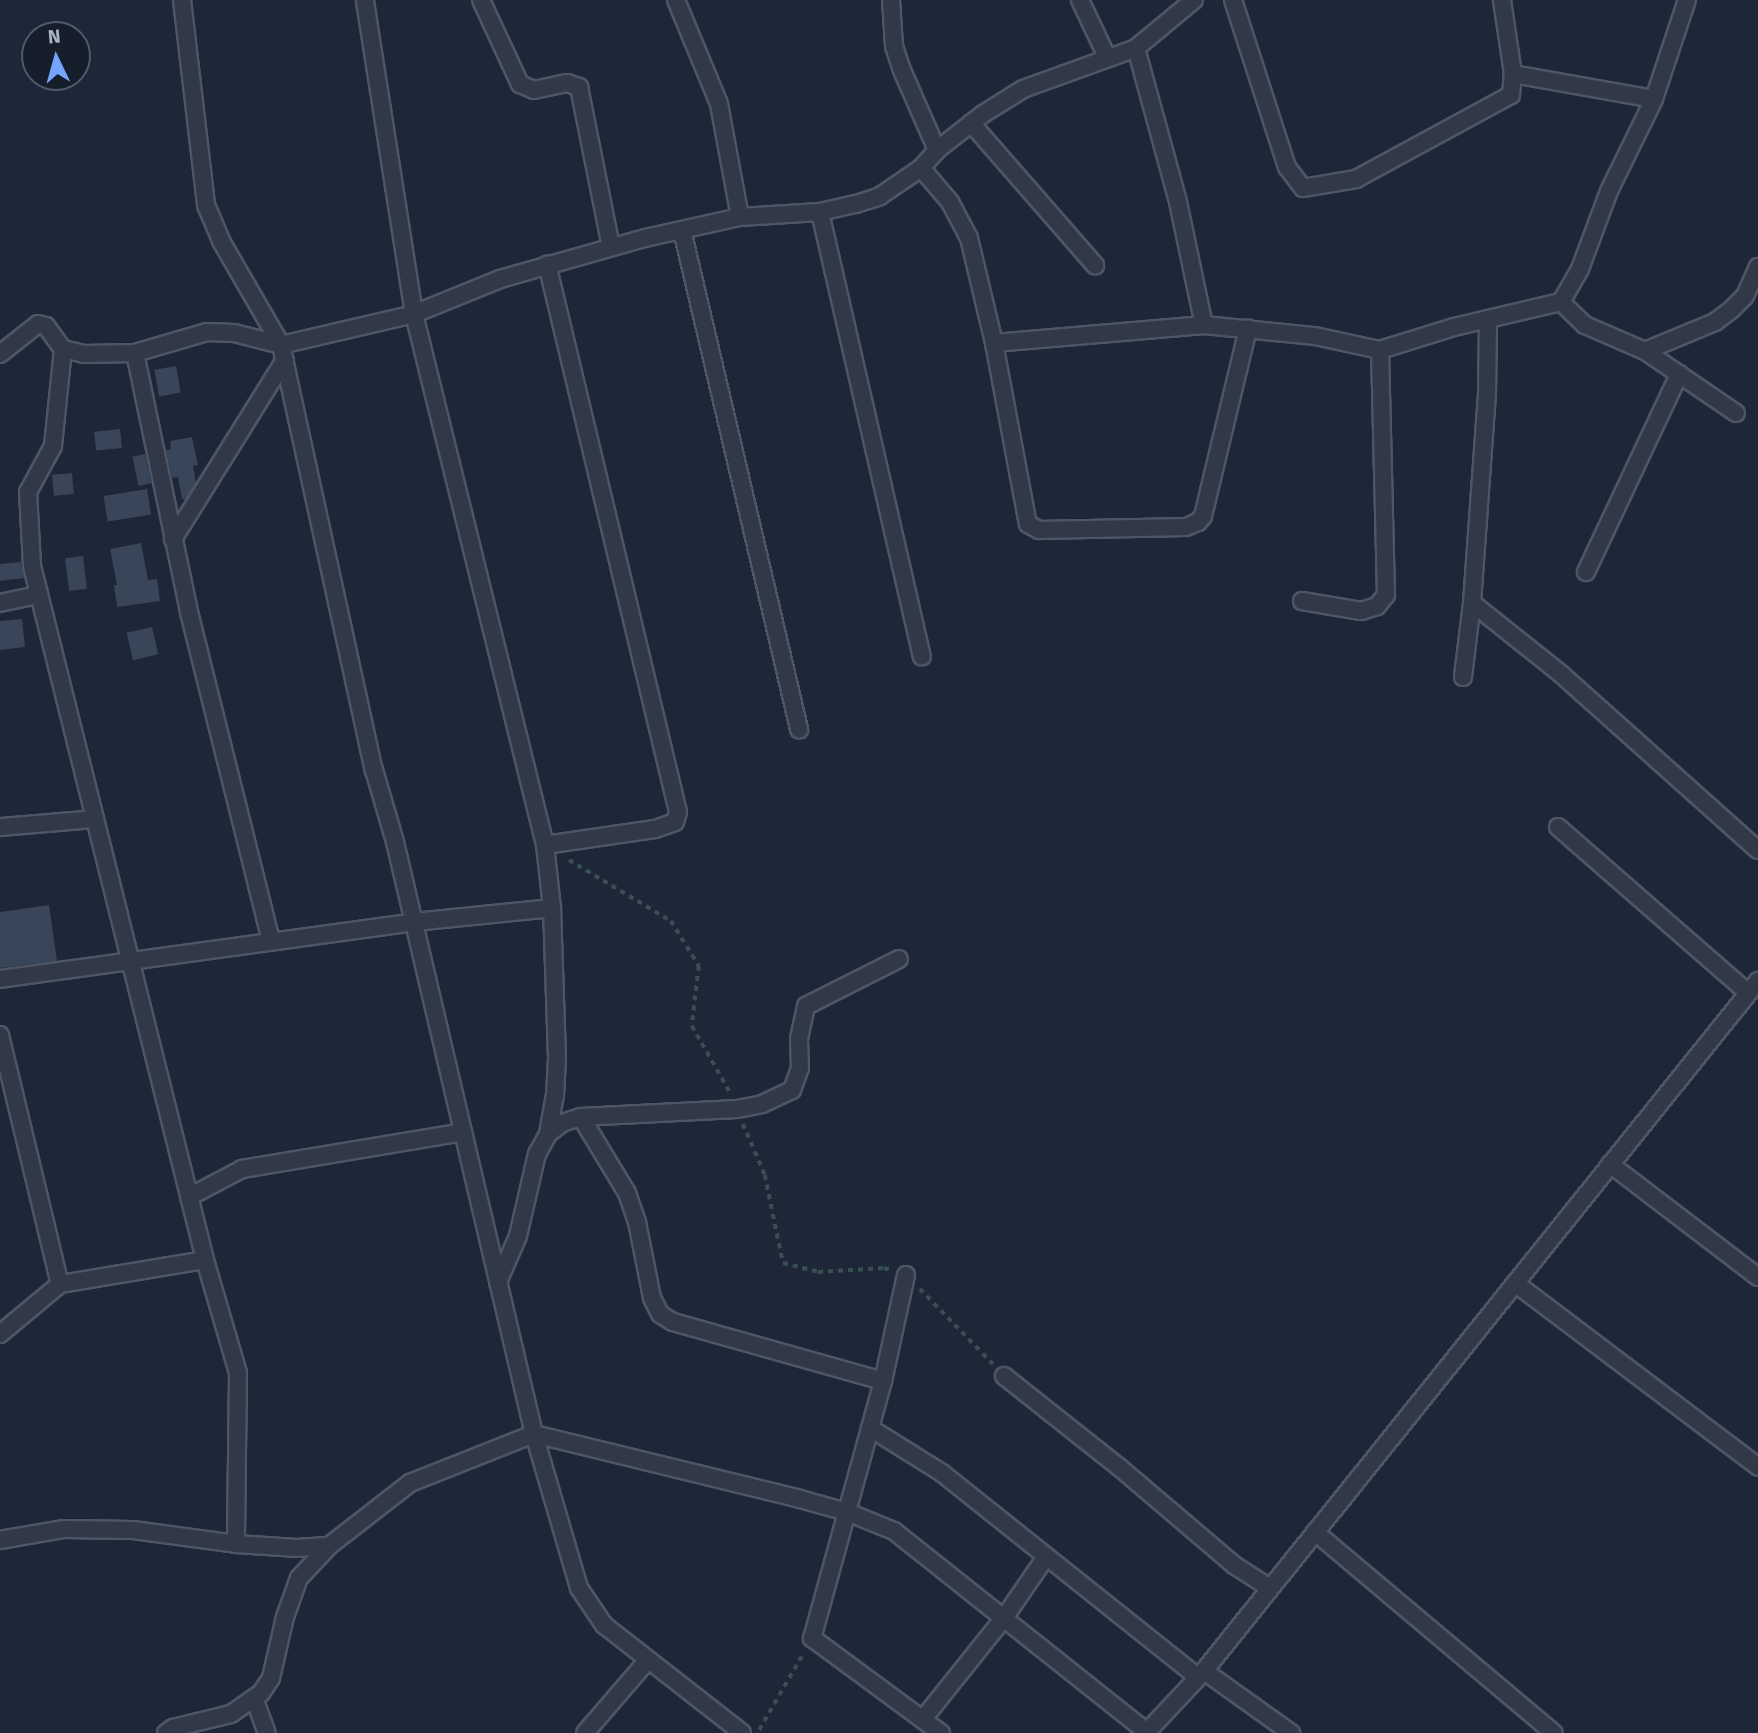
<!DOCTYPE html>
<html>
<head>
<meta charset="utf-8">
<style>
  body { margin:0 }
  #map { position:relative; width:1758px; height:1733px; overflow:hidden; background:#1d2737; font-family:"Fira Sans",sans-serif }
  div>[style] { position:absolute }
  .building>* { inset:0; background:#394558; transform-origin:0 0 }
  .path>* { height:3.5px; margin-top:-1.75px; transform-origin:0; background:repeating-linear-gradient(90deg,#395053 0 5px,transparent 0 10px) }
  .roads { filter:drop-shadow(2px 0 #4e5666) drop-shadow(-2px 0 #4e5666) drop-shadow(0 2px #4e5666) drop-shadow(0 -2px #4e5666) }
  .street>* { height:16px; margin:-8px; padding:0 8px; transform-origin:8px; border-radius:8px; background:#313948 }
  span { translate:-50% -50%; white-space:nowrap; text-align:center; line-height:1.15; -webkit-text-stroke:7px #161e2c; paint-order:stroke }
  .north { position:absolute; left:21px; top:21px; width:70px; height:70px; box-sizing:border-box; background:#161e2c; border:2px solid #515a69; border-radius:50%; rotate:355deg; font-size:19px; font-weight:700; line-height:28px; text-align:center; color:#aab3c5 }
  .north::after { content:''; display:block; margin:auto; width:24px; height:32px; background:#75a4ff; clip-path:polygon(50% 0,100% 100%,50% 72%,0 100%) }
</style>
</head>
<body>
<div id="map">
  <div class="building">
    <i style="left:176px;top:366px;width:27px;height:22px;rotate:80deg"></i>
    <i style="left:120px;top:429px;width:19px;height:26px;rotate:84deg"></i>
    <i style="clip-path:polygon(192px 437px,198px 465px,193px 466px,196px 483px,186px 499px,182px 499px,178px 477px,172px 478px,166px 450px,171px 449px,170px 441px)"></i>
    <i style="left:145px;top:454px;width:30px;height:13px;rotate:78deg"></i>
    <i style="left:72px;top:473px;width:21px;height:20px;rotate:85deg"></i>
    <i style="left:147px;top:489px;width:26px;height:44px;rotate:81deg"></i>
    <i style="clip-path:polygon(141px 543px,148px 580px,157px 579px,160px 601px,117px 607px,114px 585px,117px 585px,110px 549px)"></i>
    <i style="left:83px;top:556px;width:33px;height:18px;rotate:83deg"></i>
    <i style="clip-path:polygon(21px 562px,24px 578px,0 581px,0 564px)"></i>
    <i style="clip-path:polygon(22px 619px,25px 647px,0 650px,0 621px)"></i>
    <i style="left:152px;top:627px;width:28px;height:26px;rotate:77deg"></i>
    <i style="clip-path:polygon(49px 905px,57px 961px,0 968px,0 912px)"></i>
  </div>
  <div class="path">
    <i style="left:569px;top:860px;width:119px;rotate:30.9deg"></i>
    <i style="left:671px;top:921px;width:53px;rotate:58.1deg"></i>
    <i style="left:699px;top:966px;width:60px;rotate:96.7deg"></i>
    <i style="left:692px;top:1026px;width:78px;rotate:60.2deg"></i>
    <i style="left:743px;top:1124px;width:56px;rotate:66.7deg"></i>
    <i style="left:765px;top:1175px;width:90px;rotate:78.4deg"></i>
    <i style="left:783px;top:1263px;width:36px;rotate:14deg"></i>
    <i style="left:818px;top:1272px;width:66px;rotate:-3.5deg"></i>
    <i style="left:884px;top:1268px;width:7px;rotate:16deg"></i>
    <i style="left:920px;top:1289px;width:105px;rotate:45.8deg"></i>
    <i style="left:759px;top:1730px;width:90px;rotate:-60deg"></i>
  </div>
  <div class="roads">
    <div class="street">
      <i style="left:182px;top:0;width:206px;rotate:83.3deg"></i>
      <i style="left:206px;top:205px;width:39px;rotate:67deg"></i>
      <i style="left:221px;top:241px;width:120px;rotate:60deg"></i>
      <i style="left:281px;top:345px;width:435px;rotate:77.7deg"></i>
      <i style="left:374px;top:770px;width:75px;rotate:73.7deg"></i>
      <i style="left:395px;top:842px;width:608px;rotate:76.79deg"></i>
      <i style="left:534px;top:1434px;width:160px;rotate:73.7deg"></i>
      <i style="left:579px;top:1588px;width:45px;rotate:56deg"></i>
      <i style="left:604px;top:1625px;width:175px;rotate:38deg"></i>
      <i style="left:481px;top:0;width:93px;rotate:65.1deg"></i>
      <i style="left:520px;top:84px;width:15px;rotate:23deg"></i>
      <i style="left:534px;top:90px;width:34px;rotate:-12deg"></i>
      <i style="left:567px;top:83px;width:13px;rotate:18deg"></i>
      <i style="left:579px;top:87px;width:163px;rotate:78.7deg"></i>
      <i style="left:676px;top:0;width:113px;rotate:67.5deg"></i>
      <i style="left:719px;top:104px;width:115px;rotate:79.5deg"></i>
      <i style="left:891px;top:0;width:46px;rotate:86.3deg"></i>
      <i style="left:894px;top:46px;width:23px;rotate:72deg"></i>
      <i style="left:901px;top:68px;width:90px;rotate:66.3deg"></i>
      <i style="left:1080px;top:0;width:63px;rotate:64.7deg"></i>
      <i style="left:1233px;top:0;width:176px;rotate:72.1deg"></i>
      <i style="left:1287px;top:167px;width:26px;rotate:53deg"></i>
      <i style="left:1303px;top:188px;width:54px;rotate:-9.6deg"></i>
      <i style="left:1356px;top:179px;width:176px;rotate:-28.5deg"></i>
      <i style="left:1511px;top:95px;width:21px;rotate:-85deg"></i>
      <i style="left:1513px;top:74px;width:75px;rotate:-98.5deg"></i>
      <i style="left:1136px;top:48px;width:160px;rotate:74.7deg"></i>
      <i style="left:1178px;top:202px;width:126px;rotate:78.1deg"></i>
      <i style="left:1513px;top:74px;width:143px;rotate:10.1deg"></i>
      <i style="left:971px;top:123px;width:189px;rotate:48.9deg"></i>
      <i style="left:921px;top:168px;width:45px;rotate:49.5deg"></i>
      <i style="left:950px;top:202px;width:41px;rotate:62.2deg"></i>
      <i style="left:969px;top:238px;width:108px;rotate:76.6deg"></i>
      <i style="left:994px;top:343px;width:211px;rotate:-4.9deg"></i>
      <i style="left:1204px;top:325px;width:112px;rotate:5.7deg"></i>
      <i style="left:1315px;top:336px;width:66px;rotate:12.2deg"></i>
      <i style="left:1380px;top:350px;width:77px;rotate:-17.3deg"></i>
      <i style="left:1454px;top:327px;width:110px;rotate:-13.2deg"></i>
      <i style="left:1561px;top:302px;width:38px;rotate:-60deg"></i>
      <i style="left:1580px;top:269px;width:83px;rotate:-69.6deg"></i>
      <i style="left:1609px;top:191px;width:102px;rotate:-63.9deg"></i>
      <i style="left:1654px;top:99px;width:104px;rotate:-71.6deg"></i>
      <i style="left:820px;top:212px;width:456px;rotate:77.1deg"></i>
      <i style="left:682px;top:230px;width:513px;rotate:76.8deg"></i>
      <i style="left:1561px;top:302px;width:33px;rotate:44deg"></i>
      <i style="left:1585px;top:325px;width:65px;rotate:23.4deg"></i>
      <i style="left:1645px;top:351px;width:110px;rotate:34.3deg"></i>
      <i style="left:994px;top:343px;width:184px;rotate:79.4deg"></i>
      <i style="left:1028px;top:524px;width:13px;rotate:29deg"></i>
      <i style="left:1039px;top:530px;width:147px;rotate:-1.2deg"></i>
      <i style="left:1186px;top:527px;width:13px;rotate:-23deg"></i>
      <i style="left:1198px;top:522px;width:8px;rotate:-50deg"></i>
      <i style="left:1203px;top:516px;width:193px;rotate:-76.5deg"></i>
      <i style="left:63px;top:349px;width:98px;rotate:95.9deg"></i>
      <i style="left:53px;top:446px;width:52px;rotate:118.5deg"></i>
      <i style="left:28px;top:492px;width:74px;rotate:86.9deg"></i>
      <i style="left:32px;top:566px;width:715px;rotate:76deg"></i>
      <i style="left:205px;top:1260px;width:118px;rotate:73.7deg"></i>
      <i style="left:238px;top:1373px;width:171px;rotate:90.7deg"></i>
      <i style="left:1645px;top:351px;width:76px;rotate:-22.5deg"></i>
      <i style="left:1715px;top:322px;width:21px;rotate:-37deg"></i>
      <i style="left:1732px;top:309px;width:18px;rotate:-45deg"></i>
      <i style="left:1745px;top:296px;width:32px;rotate:-66deg"></i>
      <i style="left:135px;top:353px;width:265px;rotate:78.2deg"></i>
      <i style="left:189px;top:612px;width:339px;rotate:76deg"></i>
      <i style="left:0;top:354px;width:48px;rotate:-38.3deg"></i>
      <i style="left:38px;top:324px;width:8px;rotate:14deg"></i>
      <i style="left:46px;top:326px;width:29px;rotate:54deg"></i>
      <i style="left:63px;top:349px;width:22px;rotate:13deg"></i>
      <i style="left:84px;top:354px;width:51px;rotate:-1.1deg"></i>
      <i style="left:135px;top:353px;width:75px;rotate:-16.3deg"></i>
      <i style="left:207px;top:332px;width:27px;rotate:2deg"></i>
      <i style="left:234px;top:333px;width:49px;rotate:14.3deg"></i>
      <i style="left:281px;top:345px;width:137px;rotate:-13.1deg"></i>
      <i style="left:414px;top:314px;width:93px;rotate:-22.1deg"></i>
      <i style="left:500px;top:279px;width:151px;rotate:-15.8deg"></i>
      <i style="left:645px;top:238px;width:97px;rotate:-12.5deg"></i>
      <i style="left:740px;top:217px;width:80px;rotate:-3.6deg"></i>
      <i style="left:820px;top:212px;width:37px;rotate:-13deg"></i>
      <i style="left:856px;top:204px;width:25px;rotate:-18deg"></i>
      <i style="left:880px;top:196px;width:50px;rotate:-34.3deg"></i>
      <i style="left:921px;top:168px;width:24px;rotate:-48deg"></i>
      <i style="left:937px;top:150px;width:58px;rotate:-38deg"></i>
      <i style="left:983px;top:114px;width:47px;rotate:-32deg"></i>
      <i style="left:1023px;top:89px;width:120px;rotate:-19.9deg"></i>
      <i style="left:1136px;top:48px;width:75px;rotate:-39.6deg"></i>
      <i style="left:173px;top:539px;width:211px;rotate:-58deg"></i>
      <i style="left:1586px;top:572px;width:219px;rotate:-64.8deg"></i>
      <i style="left:1302px;top:601px;width:60px;rotate:9.6deg"></i>
      <i style="left:1361px;top:611px;width:17px;rotate:-17deg"></i>
      <i style="left:1377px;top:606px;width:14px;rotate:-51deg"></i>
      <i style="left:1386px;top:595px;width:245px;rotate:-91.4deg"></i>
      <i style="left:0;top:603px;width:40px;rotate:-12deg"></i>
      <i style="left:1472px;top:603px;width:114px;rotate:38.6deg"></i>
      <i style="left:1561px;top:674px;width:264px;rotate:41.8deg"></i>
      <i style="left:1463px;top:677px;width:75px;rotate:-83.1deg"></i>
      <i style="left:1472px;top:603px;width:210px;rotate:-85.9deg"></i>
      <i style="left:1487px;top:394px;width:75px;rotate:-89.2deg"></i>
      <i style="left:0;top:827px;width:95px;rotate:-4.8deg"></i>
      <i style="left:1558px;top:827px;width:252px;rotate:41.1deg"></i>
      <i style="left:545px;top:845px;width:111px;rotate:-8.3deg"></i>
      <i style="left:655px;top:829px;width:21px;rotate:-19deg"></i>
      <i style="left:675px;top:822px;width:10px;rotate:-73deg"></i>
      <i style="left:678px;top:812px;width:563px;rotate:-103.44deg"></i>
      <i style="left:0;top:979px;width:418px;rotate:-7.8deg"></i>
      <i style="left:414px;top:922px;width:139px;rotate:-5.8deg"></i>
      <i style="left:552px;top:908px;width:63px;rotate:-96.3deg"></i>
      <i style="left:545px;top:845px;width:547px;rotate:-103.86deg"></i>
      <i style="left:414px;top:314px;width:318px;rotate:-98.9deg"></i>
      <i style="left:0;top:1035px;width:256px;rotate:76.5deg"></i>
      <i style="left:581px;top:1117px;width:89px;rotate:58.8deg"></i>
      <i style="left:627px;top:1193px;width:31px;rotate:71deg"></i>
      <i style="left:637px;top:1222px;width:77px;rotate:78.8deg"></i>
      <i style="left:652px;top:1298px;width:18px;rotate:63deg"></i>
      <i style="left:660px;top:1314px;width:15px;rotate:32deg"></i>
      <i style="left:673px;top:1322px;width:218px;rotate:15.7deg"></i>
      <i style="left:548px;top:1134px;width:39px;rotate:-80deg"></i>
      <i style="left:555px;top:1096px;width:38px;rotate:-87deg"></i>
      <i style="left:557px;top:1058px;width:150px;rotate:-91.9deg"></i>
      <i style="left:1610px;top:1164px;width:186px;rotate:37.4deg"></i>
      <i style="left:189px;top:1197px;width:60px;rotate:-27.8deg"></i>
      <i style="left:242px;top:1169px;width:224px;rotate:-9.5deg"></i>
      <i style="left:906px;top:1275px;width:108px;rotate:102.2deg"></i>
      <i style="left:883px;top:1381px;width:267px;rotate:105.4deg"></i>
      <i style="left:812px;top:1638px;width:160px;rotate:36.4deg"></i>
      <i style="left:498px;top:1282px;width:50px;rotate:-66.5deg"></i>
      <i style="left:518px;top:1236px;width:84px;rotate:-77deg"></i>
      <i style="left:537px;top:1154px;width:23px;rotate:-61deg"></i>
      <i style="left:548px;top:1134px;width:18px;rotate:-38deg"></i>
      <i style="left:562px;top:1123px;width:20px;rotate:-18deg"></i>
      <i style="left:581px;top:1117px;width:156px;rotate:-2.9deg"></i>
      <i style="left:737px;top:1109px;width:25px;rotate:-11deg"></i>
      <i style="left:762px;top:1104px;width:33px;rotate:-25deg"></i>
      <i style="left:792px;top:1090px;width:23px;rotate:-70deg"></i>
      <i style="left:800px;top:1068px;width:29px;rotate:-92deg"></i>
      <i style="left:799px;top:1039px;width:34px;rotate:-78deg"></i>
      <i style="left:806px;top:1006px;width:104px;rotate:-26.8deg"></i>
      <i style="left:1515px;top:1283px;width:305px;rotate:37.1deg"></i>
      <i style="left:0;top:1334px;width:78px;rotate:-39.8deg"></i>
      <i style="left:60px;top:1284px;width:147px;rotate:-9.4deg"></i>
      <i style="left:1004px;top:1376px;width:147px;rotate:38.4deg"></i>
      <i style="left:1119px;top:1467px;width:151px;rotate:40.4deg"></i>
      <i style="left:1234px;top:1565px;width:43px;rotate:32.6deg"></i>
      <i style="left:870px;top:1428px;width:85px;rotate:32deg"></i>
      <i style="left:942px;top:1473px;width:327px;rotate:38.6deg"></i>
      <i style="left:1315px;top:1532px;width:312px;rotate:40.1deg"></i>
      <i style="left:0;top:1540px;width:65px;rotate:-9.8deg"></i>
      <i style="left:64px;top:1529px;width:69px;rotate:0.8deg"></i>
      <i style="left:133px;top:1530px;width:104px;rotate:7.7deg"></i>
      <i style="left:236px;top:1544px;width:61px;rotate:3.8deg"></i>
      <i style="left:297px;top:1548px;width:32px;rotate:-4deg"></i>
      <i style="left:1204px;top:1671px;width:107px;rotate:35.5deg"></i>
      <i style="left:254px;top:1698px;width:37px;rotate:70deg"></i>
      <i style="left:923px;top:1719px;width:129px;rotate:-51.3deg"></i>
      <i style="left:1004px;top:1618px;width:74px;rotate:-55.5deg"></i>
      <i style="left:166px;top:1733px;width:9px;rotate:-36deg"></i>
      <i style="left:173px;top:1728px;width:60px;rotate:-13.6deg"></i>
      <i style="left:231px;top:1714px;width:37px;rotate:-35deg"></i>
      <i style="left:261px;top:1693px;width:18px;rotate:-56deg"></i>
      <i style="left:271px;top:1678px;width:63px;rotate:-77.1deg"></i>
      <i style="left:285px;top:1617px;width:41px;rotate:-70.3deg"></i>
      <i style="left:299px;top:1578px;width:44px;rotate:-46.8deg"></i>
      <i style="left:329px;top:1546px;width:103px;rotate:-37.9deg"></i>
      <i style="left:410px;top:1483px;width:133px;rotate:-21.6deg"></i>
      <i style="left:534px;top:1434px;width:274px;rotate:13.7deg"></i>
      <i style="left:800px;top:1499px;width:49px;rotate:15.5deg"></i>
      <i style="left:847px;top:1512px;width:51px;rotate:22deg"></i>
      <i style="left:894px;top:1531px;width:323px;rotate:38.5deg"></i>
      <i style="left:585px;top:1733px;width:96px;rotate:-49.2deg"></i>
      <i style="left:1146px;top:1733px;width:85px;rotate:-46.9deg"></i>
      <i style="left:1204px;top:1671px;width:885px;rotate:-51.24deg"></i>
    </div>
  </div>
  <div class="north">N</div>
</div>
</body>
</html>
